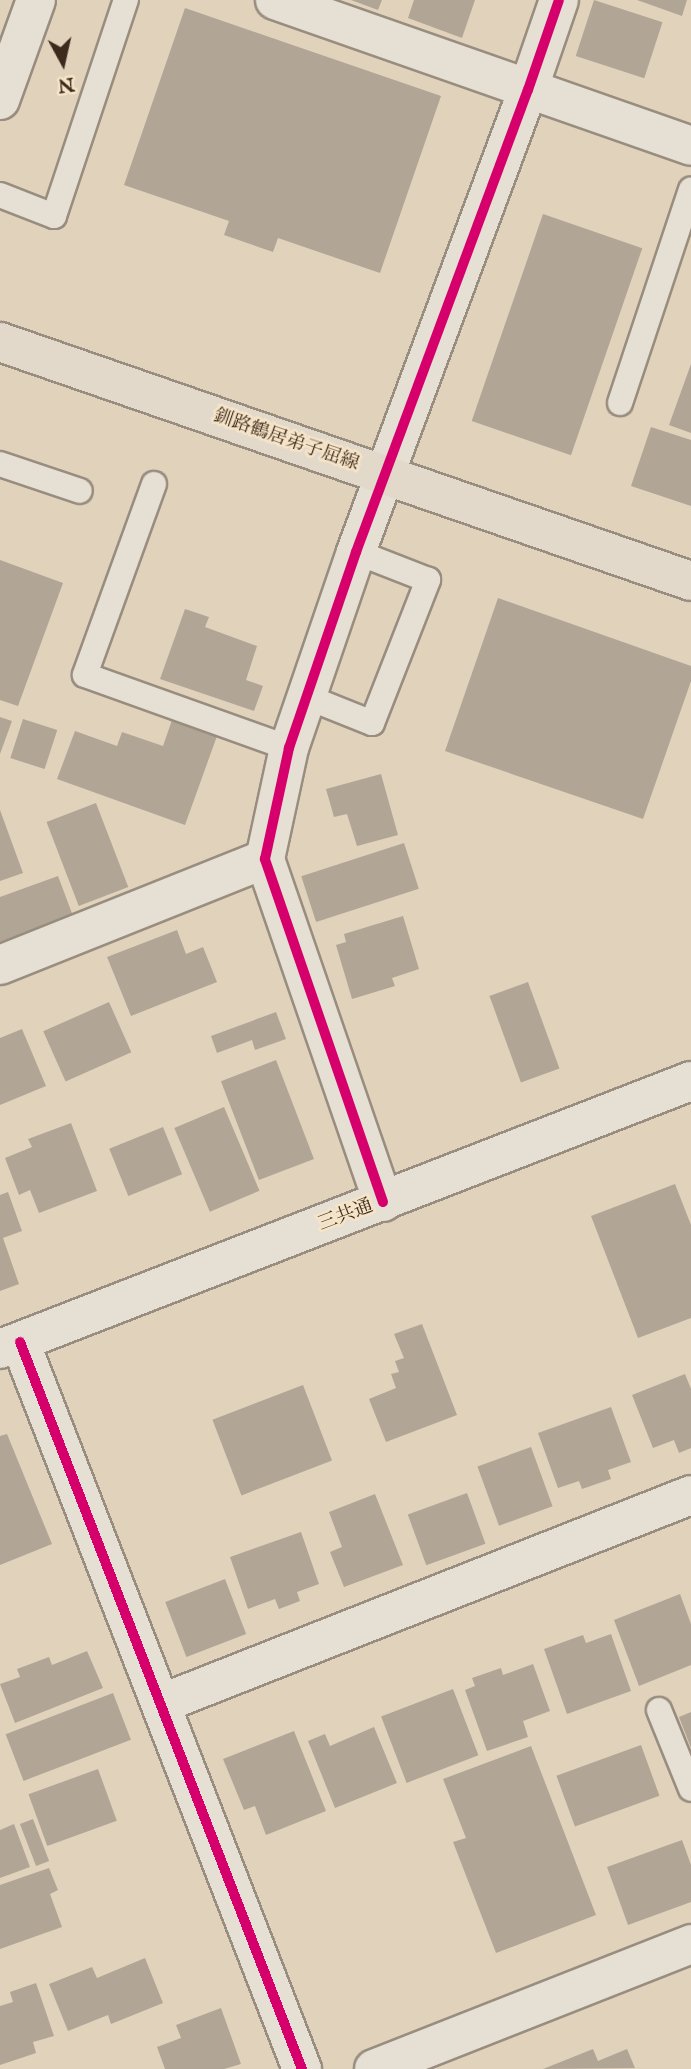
<!DOCTYPE html>
<html>
<head>
<meta charset="utf-8">
<style>
  body { margin:0 }
  #map { position:relative; width:691px; height:2069px; overflow:hidden; background:#e1d2bb; font-family:"IM FELL English","Noto Serif JP",serif }
  div>[style] { position:absolute }
  .building>* { inset:0; background:#b1a596; transform-origin:0 0 }
  .roads { filter:drop-shadow(2px 0 #988d7f) drop-shadow(-2px 0 #988d7f) drop-shadow(0 2px #988d7f) drop-shadow(0 -2px #988d7f) }
  .service>* { height:24px; margin:-12px; padding:0 12px; transform-origin:12px; border-radius:12px; background:#e6dfd3 }
  .minor>* { height:38px; margin:-19px; padding:0 19px; transform-origin:19px; border-radius:19px; background:#e6dfd3 }
  .tertiary>* { height:38px; margin:-19px; padding:0 19px; transform-origin:19px; border-radius:19px; background:#e6dfd3 }
  .primary>* { height:38px; margin:-19px; padding:0 19px; transform-origin:19px; border-radius:19px; background:#e2d9cb }
  .cycleway>* { height:10px; margin:-5px; padding:0 5px; transform-origin:5px; border-radius:5px; background:#d6006c }
  span { translate:-50% -50%; white-space:nowrap; text-align:center; line-height:1.15; -webkit-text-stroke:5px #f6e4c8; paint-order:stroke }
  .street-label { font-size:19px; color:#3d2a1c }
  .north { position:absolute; left:28px; top:28px; width:70px; height:70px; -webkit-text-stroke:5px #f6e4c8; paint-order:stroke; rotate:172deg; font-size:19px; font-weight:700; line-height:28px; text-align:center; color:#3d2a1c }
  .north::after { content:''; display:block; margin:auto; width:24px; height:32px; background:#3d2a1c; clip-path:polygon(50% 0,100% 100%,50% 72%,0 100%) }
</style>
</head>
<body>
<div id="map">
  <div class="building">
    <i style="clip-path:polygon(351px 0,382px 0,378px 10px)"></i>
    <i style="clip-path:polygon(414px 0,475px 0,462px 38px,408px 18px)"></i>
    <i style="left:594px;top:0;width:72px;height:59px;rotate:18deg"></i>
    <i style="clip-path:polygon(637px 0,687px 0,682px 16px)"></i>
    <i style="clip-path:polygon(185px 8px,441px 96px,380px 273px,278px 238px,273px 252px,224px 235px,229px 221px,124px 185px)"></i>
    <i style="left:543px;top:214px;width:105px;height:219px;rotate:19deg"></i>
    <i style="clip-path:polygon(691px 364px,691px 433px,669px 425px)"></i>
    <i style="clip-path:polygon(651px 427px,691px 440px,691px 506px,631px 486px)"></i>
    <i style="clip-path:polygon(0 560px,63px 583px,18px 706px,0 700px)"></i>
    <i style="clip-path:polygon(498px 598px,691px 666px,691px 681px,643px 819px,445px 751px)"></i>
    <i style="clip-path:polygon(185px 609px,209px 617px,205px 627px,257px 646px,246px 680px,263px 686px,254px 711px,160px 679px)"></i>
    <i style="clip-path:polygon(0 717px,12px 721px,0 754px)"></i>
    <i style="left:23px;top:719px;width:36px;height:41px;rotate:18deg"></i>
    <i style="clip-path:polygon(172px 720px,217px 736px,185px 825px,57px 779px,75px 731px,117px 746px,122px 732px,163px 746px)"></i>
    <i style="clip-path:polygon(381px 774px,398px 835px,357px 846px,347px 814px,334px 817px,326px 789px)"></i>
    <i style="left:96px;top:803px;width:90px;height:53px;rotate:69deg"></i>
    <i style="clip-path:polygon(0 810px,23px 873px,0 881px)"></i>
    <i style="left:404px;top:843px;width:48px;height:108px;rotate:72deg"></i>
    <i style="clip-path:polygon(58px 876px,73px 916px,0 942px,0 897px)"></i>
    <i style="clip-path:polygon(403px 916px,419px 969px,392px 978px,395px 986px,352px 999px,336px 945px,346px 942px,344px 934px)"></i>
    <i style="clip-path:polygon(177px 930px,186px 954px,203px 947px,217px 982px,131px 1016px,107px 957px)"></i>
    <i style="left:528px;top:982px;width:92px;height:41px;rotate:70deg"></i>
    <i style="left:109px;top:1002px;width:55px;height:72px;rotate:66deg"></i>
    <i style="clip-path:polygon(276px 1012px,286px 1039px,255px 1050px,252px 1040px,217px 1053px,211px 1036px)"></i>
    <i style="clip-path:polygon(22px 1029px,46px 1086px,0 1105px,0 1038px)"></i>
    <i style="left:276px;top:1060px;width:106px;height:59px;rotate:69deg"></i>
    <i style="left:224px;top:1107px;width:91px;height:54px;rotate:67deg"></i>
    <i style="clip-path:polygon(71px 1123px,97px 1191px,39px 1213px,30px 1190px,19px 1195px,5px 1158px,32px 1147px,28px 1139px)"></i>
    <i style="left:163px;top:1127px;width:51px;height:58px;rotate:68deg"></i>
    <i style="clip-path:polygon(675px 1184px,691px 1225px,691px 1318px,638px 1338px,591px 1216px)"></i>
    <i style="clip-path:polygon(8px 1192px,22px 1231px,3px 1238px,19px 1284px,0 1291px,0 1195px)"></i>
    <i style="clip-path:polygon(422px 1324px,457px 1415px,386px 1442px,369px 1399px,396px 1388px,391px 1374px,399px 1372px,395px 1361px,404px 1358px,394px 1334px)"></i>
    <i style="clip-path:polygon(685px 1374px,691px 1389px,691px 1448px,679px 1453px,674px 1440px,653px 1448px,632px 1395px)"></i>
    <i style="left:303px;top:1385px;width:81px;height:97px;rotate:69deg"></i>
    <i style="clip-path:polygon(611px 1407px,631px 1462px,608px 1470px,611px 1479px,582px 1489px,579px 1481px,558px 1488px,538px 1433px)"></i>
    <i style="clip-path:polygon(7px 1434px,52px 1544px,0 1565px,0 1436px)"></i>
    <i style="left:531px;top:1447px;width:63px;height:57px;rotate:70deg"></i>
    <i style="left:467px;top:1493px;width:54px;height:63px;rotate:70deg"></i>
    <i style="clip-path:polygon(375px 1494px,403px 1565px,344px 1587px,330px 1552px,342px 1547px,329px 1512px)"></i>
    <i style="clip-path:polygon(301px 1532px,319px 1584px,297px 1592px,300px 1601px,279px 1609px,275px 1599px,248px 1609px,230px 1557px)"></i>
    <i style="left:225px;top:1579px;width:59px;height:64px;rotate:69deg"></i>
    <i style="clip-path:polygon(680px 1594px,691px 1624px,691px 1665px,639px 1686px,614px 1620px)"></i>
    <i style="clip-path:polygon(611px 1634px,631px 1691px,567px 1714px,544px 1649px,583px 1635px,586px 1643px)"></i>
    <i style="clip-path:polygon(87px 1651px,103px 1688px,15px 1723px,0 1684px,20px 1677px,17px 1669px,49px 1657px,52px 1665px)"></i>
    <i style="clip-path:polygon(533px 1664px,550px 1711px,523px 1721px,528px 1737px,487px 1751px,465px 1690px,475px 1686px,472px 1678px,501px 1668px,503px 1675px)"></i>
    <i style="left:453px;top:1689px;width:71px;height:77px;rotate:69deg"></i>
    <i style="left:113px;top:1693px;width:50px;height:115px;rotate:69deg"></i>
    <i style="clip-path:polygon(691px 1712px,691px 1748px,679px 1717px)"></i>
    <i style="clip-path:polygon(374px 1727px,397px 1783px,335px 1808px,308px 1741px,325px 1734px,330px 1746px)"></i>
    <i style="clip-path:polygon(294px 1731px,326px 1811px,266px 1835px,255px 1806px,244px 1810px,223px 1759px)"></i>
    <i style="left:641px;top:1745px;width:54px;height:90px;rotate:70deg"></i>
    <i style="clip-path:polygon(531px 1746px,596px 1915px,496px 1953px,453px 1842px,466px 1838px,443px 1779px)"></i>
    <i style="left:98px;top:1769px;width:55px;height:74px;rotate:70deg"></i>
    <i style="left:33px;top:1819px;width:45px;height:14px;rotate:69deg"></i>
    <i style="clip-path:polygon(14px 1824px,30px 1867px,0 1878px,0 1830px)"></i>
    <i style="clip-path:polygon(682px 1840px,691px 1865px,691px 1902px,628px 1925px,607px 1867px)"></i>
    <i style="clip-path:polygon(49px 1868px,58px 1890px,50px 1894px,62px 1927px,0 1949px,0 1885px)"></i>
    <i style="clip-path:polygon(145px 1958px,163px 2003px,111px 2024px,108px 2015px,68px 2031px,49px 1984px,92px 1967px,97px 1978px)"></i>
    <i style="clip-path:polygon(36px 1983px,54px 2036px,33px 2042px,36px 2053px,0 2065px,0 2006px,13px 2002px,10px 1992px)"></i>
    <i style="clip-path:polygon(221px 2008px,241px 2064px,224px 2069px,165px 2069px,157px 2047px,181px 2038px,176px 2025px)"></i>
    <i style="clip-path:polygon(593px 2049px,598px 2061px,627px 2049px,635px 2068px,543px 2069px)"></i>
  </div>
  <div class="roads">
    <div class="service">
      <i style="left:0;top:195px;width:58px;rotate:21.3deg"></i>
      <i style="left:54px;top:216px;width:228px;rotate:-71.6deg"></i>
      <i style="left:620px;top:403px;width:225px;rotate:-71.6deg"></i>
      <i style="left:0;top:464px;width:84px;rotate:18.6deg"></i>
      <i style="left:154px;top:484px;width:203px;rotate:109.9deg"></i>
      <i style="left:85px;top:675px;width:217px;rotate:19.7deg"></i>
      <i style="left:307px;top:697px;width:70px;rotate:21.8deg"></i>
      <i style="left:372px;top:723px;width:154px;rotate:-68.6deg"></i>
      <i style="left:428px;top:580px;width:77px;rotate:-158.7deg"></i>
      <i style="left:659px;top:1710px;width:85px;rotate:67.9deg"></i>
    </div>
    <div class="minor">
      <i style="left:275px;top:0;width:441px;rotate:19.3deg"></i>
      <i style="left:0;top:100px;width:106px;rotate:-70.2deg"></i>
      <i style="left:0;top:965px;width:285px;rotate:-21.8deg"></i>
      <i style="left:383px;top:1202px;width:363px;rotate:-109deg"></i>
      <i style="left:265px;top:859px;width:114px;rotate:-77.8deg"></i>
      <i style="left:289px;top:748px;width:207px;rotate:-71.1deg"></i>
      <i style="left:356px;top:552px;width:493px;rotate:-69.6deg"></i>
      <i style="left:528px;top:90px;width:95px;rotate:-71deg"></i>
      <i style="left:20px;top:1342px;width:780px;rotate:68.8deg"></i>
      <i style="left:163px;top:1703px;width:567px;rotate:-21.5deg"></i>
      <i style="left:374px;top:2069px;width:341px;rotate:-21.5deg"></i>
    </div>
    <div class="tertiary">
      <i style="left:0;top:1349px;width:741px;rotate:-21.2deg"></i>
    </div>
    <div class="primary">
      <i style="left:0;top:342px;width:731px;rotate:19.08deg"></i>
    </div>
  </div>
  <div class="cycleway">
    <i style="left:383px;top:1202px;width:363px;rotate:-109deg"></i>
    <i style="left:265px;top:859px;width:114px;rotate:-77.8deg"></i>
    <i style="left:289px;top:748px;width:207px;rotate:-71.1deg"></i>
    <i style="left:356px;top:552px;width:493px;rotate:-69.6deg"></i>
    <i style="left:528px;top:90px;width:95px;rotate:-71deg"></i>
    <i style="left:20px;top:1342px;width:780px;rotate:68.8deg"></i>
  </div>
  <div class="street-label">
    <span style="left:286px;top:441px;rotate:19deg">釧路鶴居弟子屈線</span>
    <span style="left:346px;top:1216px;rotate:-21deg">三共通</span>
  </div>
  <div class="north">N</div>
</div>
</body>
</html>
